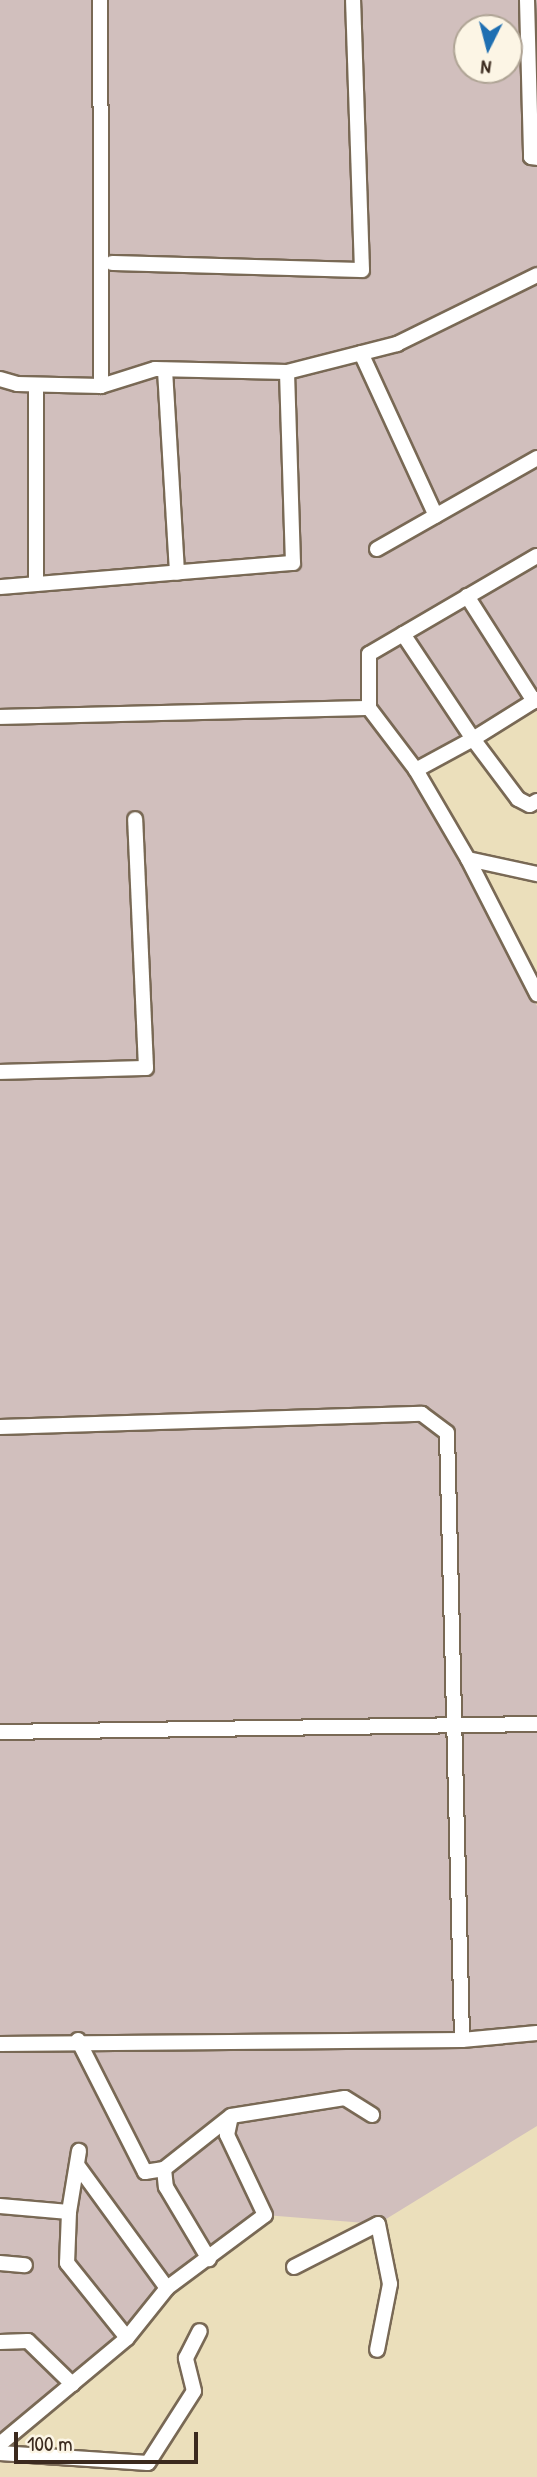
<!DOCTYPE html>
<html>
<head>
<meta charset="utf-8">
<style>
  body { margin:0 }
  #map { position:relative; width:537px; height:2477px; overflow:hidden; background:#ebdfbb; font-family:"Patrick Hand",sans-serif }
  div>[style] { position:absolute }
  .industrial>* { inset:0; background:#d1bfbd }
  .roads { filter:drop-shadow(2px 0 #796955) drop-shadow(-2px 0 #796955) drop-shadow(0 2px #796955) drop-shadow(0 -2px #796955) }
  .minor>* { height:14px; margin:-7px; padding:0 7px; transform-origin:7px; border-radius:7px; background:#fff }
  span { translate:-50% -50%; white-space:nowrap; text-align:center; line-height:1.15; -webkit-text-stroke:7px #fcf5e5; paint-order:stroke }
  .north { position:absolute; left:453px; top:14px; width:70px; height:70px; box-sizing:border-box; background:#fcf5e5; border:2px solid #afa495; border-radius:50%; rotate:186deg; font-size:19px; font-weight:700; line-height:28px; text-align:center; color:#3b2a1e }
  .north::after { content:''; display:block; margin:auto; width:24px; height:32px; background:#1f6fb2; clip-path:polygon(50% 0,100% 100%,50% 72%,0 100%) }
  .scale { position:absolute; left:14px; top:2432px; width:184px; height:32px; box-sizing:border-box; border:4px solid #3b2a1e; border-top:0; padding-left:9px; font-size:21px; line-height:24px; white-space:nowrap; color:#3b2a1e; -webkit-text-stroke:5px #fcf5e5; paint-order:stroke }
</style>
</head>
<body>
<div id="map">
  <div class="industrial">
    <i style="clip-path:polygon(evenodd,0 0,537px 0,537px 689px,410px 770px,537px 1006px,537px 2126px,378px 2224px,265px 2215px,209px 2259px,0 2444px,0 0,467px 28px,509px 28px,509px 70px,467px 70px,467px 28px)"></i>
  </div>
  <div class="roads">
    <div class="minor">
      <i style="left:527px;top:0;width:157px;rotate:88.5deg"></i>
      <i style="left:531px;top:157px;width:6px;rotate:9deg"></i>
      <i style="left:112px;top:263px;width:250px;rotate:1.6deg"></i>
      <i style="left:362px;top:270px;width:270px;rotate:-91.9deg"></i>
      <i style="left:361px;top:353px;width:179px;rotate:65.3deg"></i>
      <i style="left:165px;top:370px;width:203px;rotate:86.6deg"></i>
      <i style="left:287px;top:372px;width:114px;rotate:-14.3deg"></i>
      <i style="left:397px;top:344px;width:156px;rotate:-26.2deg"></i>
      <i style="left:0;top:379px;width:18px;rotate:16deg"></i>
      <i style="left:17px;top:384px;width:84px;rotate:1.4deg"></i>
      <i style="left:101px;top:386px;width:386px;rotate:-90.1deg"></i>
      <i style="left:36px;top:385px;width:199px;rotate:90deg"></i>
      <i style="left:377px;top:549px;width:184px;rotate:-29.6deg"></i>
      <i style="left:0;top:587px;width:294px;rotate:-4.7deg"></i>
      <i style="left:293px;top:563px;width:191px;rotate:-91.8deg"></i>
      <i style="left:287px;top:372px;width:132px;rotate:-178.7deg"></i>
      <i style="left:155px;top:369px;width:57px;rotate:162.5deg"></i>
      <i style="left:467px;top:596px;width:125px;rotate:57.5deg"></i>
      <i style="left:403px;top:634px;width:126px;rotate:56.3deg"></i>
      <i style="left:473px;top:739px;width:65px;rotate:151.5deg"></i>
      <i style="left:537px;top:699px;width:75px;rotate:148deg"></i>
      <i style="left:473px;top:739px;width:75px;rotate:53.1deg"></i>
      <i style="left:518px;top:799px;width:13px;rotate:27deg"></i>
      <i style="left:530px;top:805px;width:8px;rotate:-30deg"></i>
      <i style="left:369px;top:708px;width:54px;rotate:-90deg"></i>
      <i style="left:369px;top:654px;width:194px;rotate:-30.3deg"></i>
      <i style="left:0;top:717px;width:369px;rotate:-1.4deg"></i>
      <i style="left:369px;top:708px;width:78px;rotate:52.8deg"></i>
      <i style="left:416px;top:770px;width:103px;rotate:59.7deg"></i>
      <i style="left:468px;top:859px;width:152px;rotate:62.9deg"></i>
      <i style="left:468px;top:859px;width:71px;rotate:12.3deg"></i>
      <i style="left:0;top:1072px;width:146px;rotate:-1.6deg"></i>
      <i style="left:146px;top:1068px;width:249px;rotate:-92.5deg"></i>
      <i style="left:0;top:1427px;width:422px;rotate:-1.8deg"></i>
      <i style="left:422px;top:1414px;width:31px;rotate:37deg"></i>
      <i style="left:447px;top:1433px;width:607px;rotate:88.58deg"></i>
      <i style="left:0;top:1732px;width:537px;rotate:-0.85deg"></i>
      <i style="left:78px;top:2040px;width:148px;rotate:63.1deg"></i>
      <i style="left:145px;top:2172px;width:19px;rotate:-9deg"></i>
      <i style="left:164px;top:2169px;width:18px;rotate:84deg"></i>
      <i style="left:166px;top:2187px;width:84px;rotate:59.2deg"></i>
      <i style="left:0;top:2044px;width:462px;rotate:-0.5deg"></i>
      <i style="left:462px;top:2040px;width:75px;rotate:-5.3deg"></i>
      <i style="left:78px;top:2166px;width:151px;rotate:53.9deg"></i>
      <i style="left:164px;top:2169px;width:85px;rotate:-38.3deg"></i>
      <i style="left:0;top:2206px;width:69px;rotate:5deg"></i>
      <i style="left:69px;top:2212px;width:51px;rotate:92.2deg"></i>
      <i style="left:67px;top:2263px;width:96px;rotate:51.3deg"></i>
      <i style="left:69px;top:2212px;width:62px;rotate:-80.7deg"></i>
      <i style="left:0;top:2263px;width:25px;rotate:5deg"></i>
      <i style="left:294px;top:2267px;width:94px;rotate:-27.1deg"></i>
      <i style="left:378px;top:2224px;width:61px;rotate:78.7deg"></i>
      <i style="left:390px;top:2284px;width:67px;rotate:101.1deg"></i>
      <i style="left:0;top:2342px;width:28px;rotate:-2deg"></i>
      <i style="left:28px;top:2341px;width:62px;rotate:44.3deg"></i>
      <i style="left:0;top:2444px;width:165px;rotate:-39.8deg"></i>
      <i style="left:127px;top:2338px;width:64px;rotate:-51.3deg"></i>
      <i style="left:167px;top:2288px;width:122px;rotate:-36.7deg"></i>
      <i style="left:265px;top:2215px;width:89px;rotate:-115.4deg"></i>
      <i style="left:227px;top:2135px;width:19px;rotate:-78deg"></i>
      <i style="left:231px;top:2116px;width:115px;rotate:-9deg"></i>
      <i style="left:345px;top:2098px;width:32px;rotate:32deg"></i>
      <i style="left:0;top:2453px;width:148px;rotate:3.9deg"></i>
      <i style="left:148px;top:2463px;width:85px;rotate:-57.4deg"></i>
      <i style="left:194px;top:2391px;width:34px;rotate:-104deg"></i>
      <i style="left:186px;top:2358px;width:30px;rotate:-63deg"></i>
    </div>
  </div>
  <div class="north">N</div>
  <div class="scale">100 m</div>
</div>
</body>
</html>
